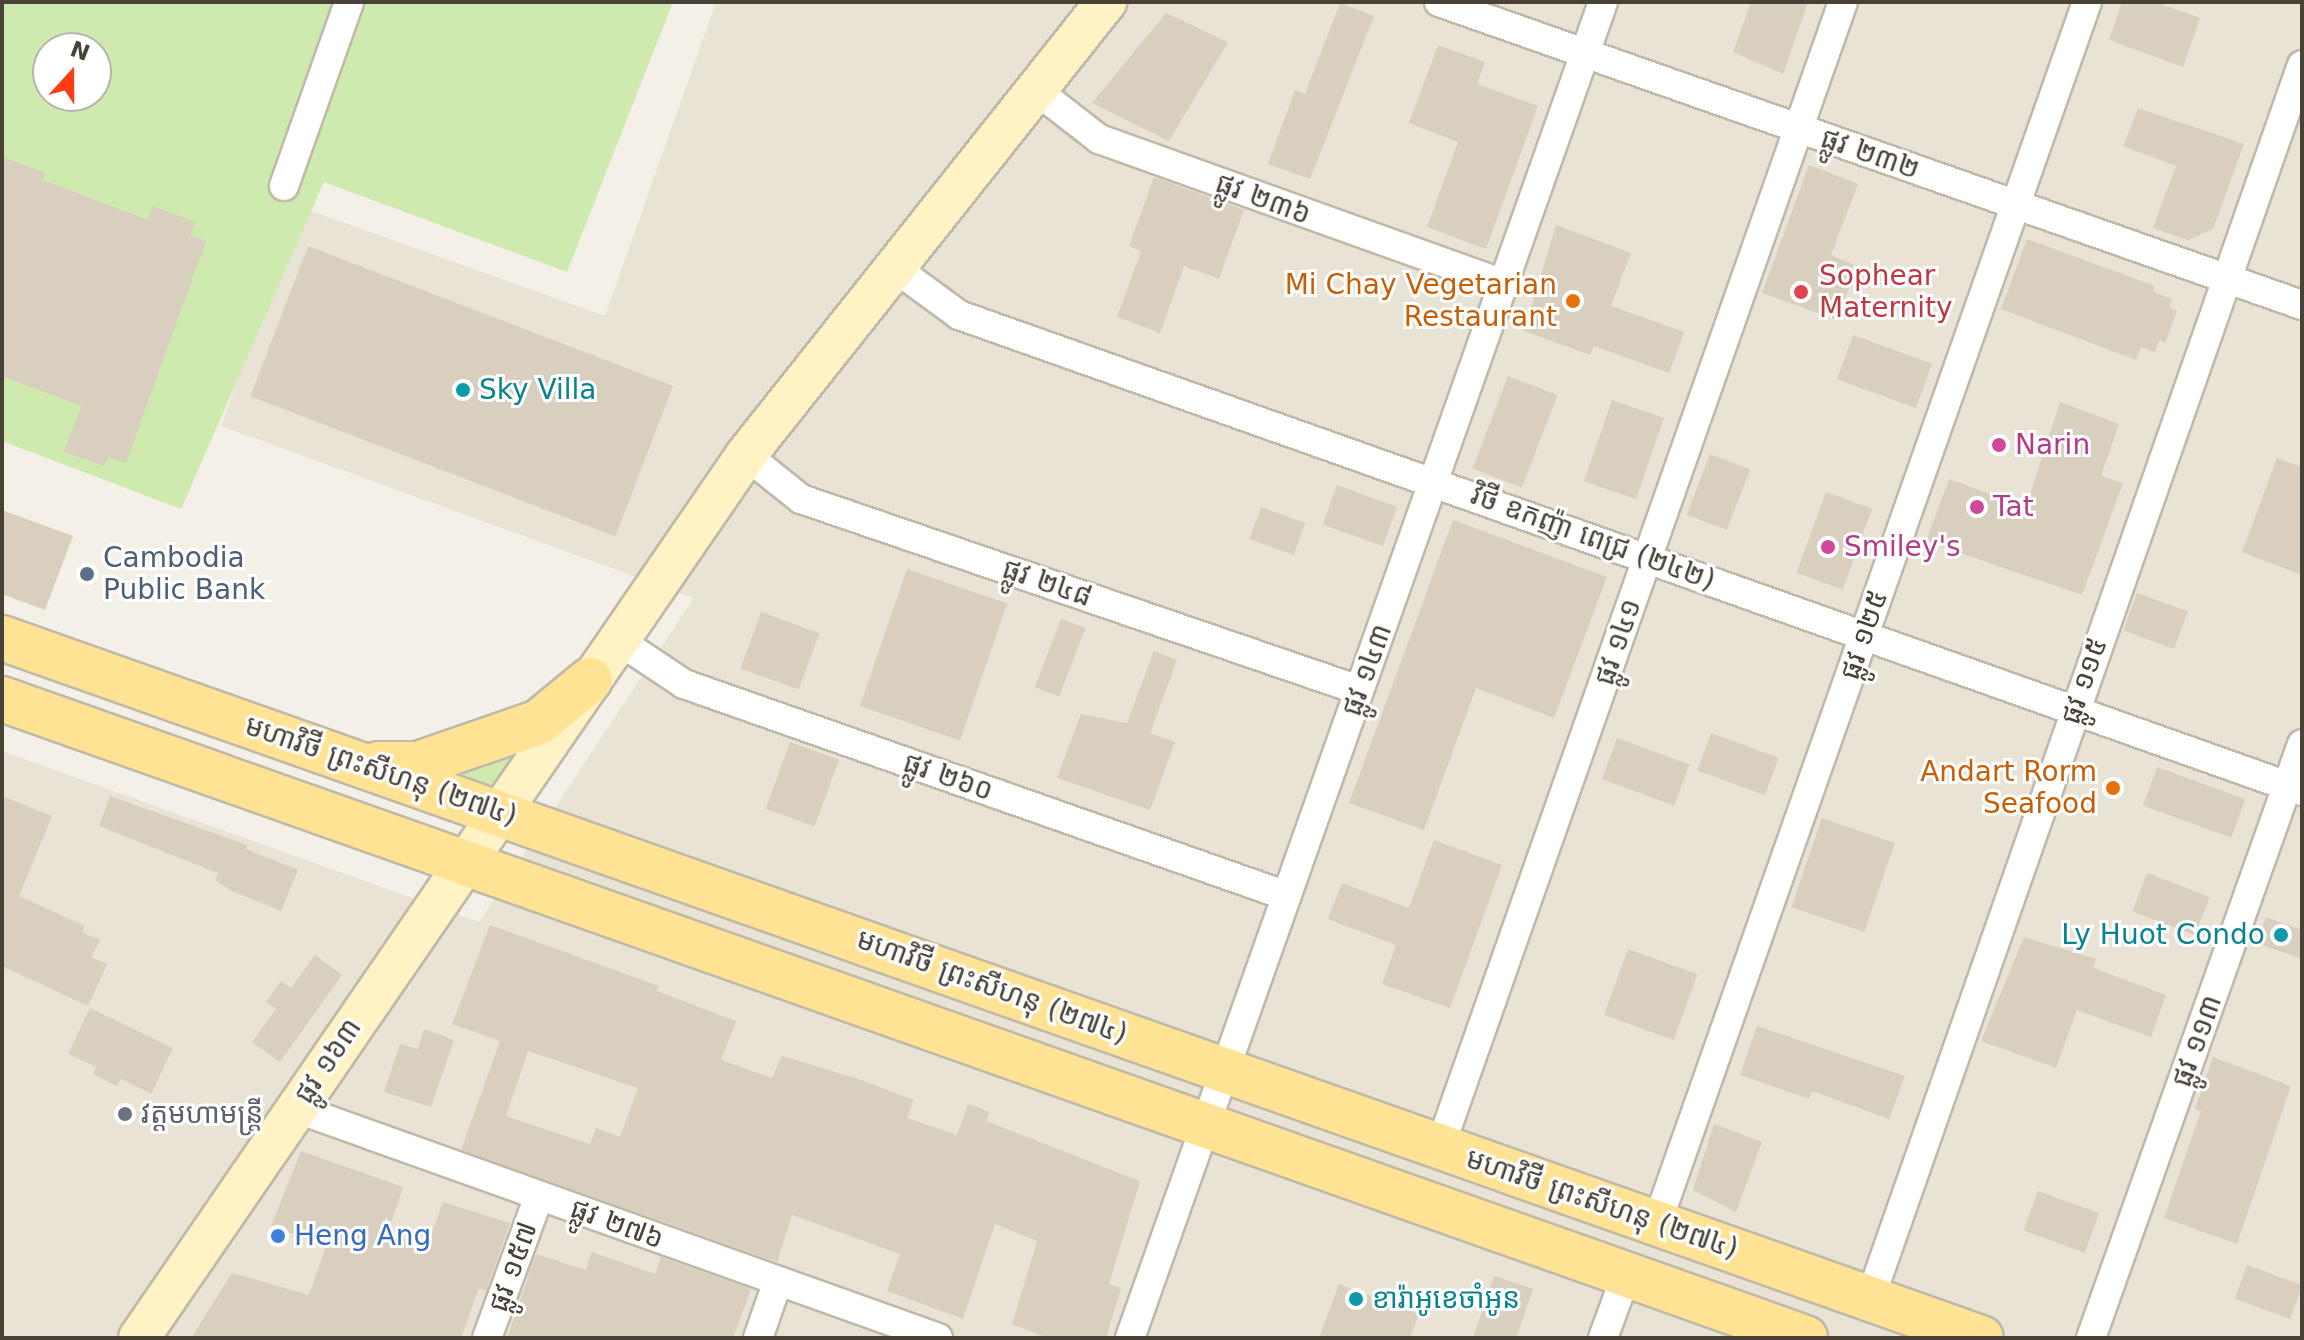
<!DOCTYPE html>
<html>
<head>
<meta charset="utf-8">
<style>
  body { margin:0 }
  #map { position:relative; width:2304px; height:1340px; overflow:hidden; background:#f4f0e7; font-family:"DejaVu Sans","Noto Sans Khmer",sans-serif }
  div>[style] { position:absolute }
  .residential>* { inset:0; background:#e8e3d5 }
  .green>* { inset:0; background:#ceeaaf }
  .building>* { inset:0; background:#d9cfbf; transform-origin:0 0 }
  .roads { filter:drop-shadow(2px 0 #c0b9a9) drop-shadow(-2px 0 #c0b9a9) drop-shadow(0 2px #c0b9a9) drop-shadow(0 -2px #c0b9a9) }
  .street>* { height:28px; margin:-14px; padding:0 14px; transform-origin:14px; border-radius:14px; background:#fff }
  .secondary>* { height:40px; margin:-20px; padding:0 20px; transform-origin:20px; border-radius:20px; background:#fff3c6 }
  .primary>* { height:44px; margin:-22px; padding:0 22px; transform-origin:22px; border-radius:22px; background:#ffe395 }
  .dots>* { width:22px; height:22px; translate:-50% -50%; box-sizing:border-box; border:4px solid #fff; border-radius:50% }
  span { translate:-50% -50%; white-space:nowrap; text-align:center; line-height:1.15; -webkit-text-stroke:6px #fff; paint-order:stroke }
  .street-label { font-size:28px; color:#474136 }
  .health-label { font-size:28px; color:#be3a42 }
  .left { translate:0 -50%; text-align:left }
  .food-label { font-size:28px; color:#c56008 }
  .right { translate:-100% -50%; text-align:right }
  .culture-label { font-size:28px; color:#0d838f }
  .hotel-label { font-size:28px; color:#b23c85 }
  .service-label { font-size:28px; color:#4e5e75 }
  .worship-label { font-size:28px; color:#5b616d }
  .shop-label { font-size:28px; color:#366cbe }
  .frame { position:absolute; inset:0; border:4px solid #474136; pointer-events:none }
  .north { position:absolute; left:32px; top:32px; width:80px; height:80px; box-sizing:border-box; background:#fff; border:2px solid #b5b3af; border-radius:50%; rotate:21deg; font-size:22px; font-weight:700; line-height:32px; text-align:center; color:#474136 }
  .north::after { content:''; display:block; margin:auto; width:28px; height:36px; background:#ff3c13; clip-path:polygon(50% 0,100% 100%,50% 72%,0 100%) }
</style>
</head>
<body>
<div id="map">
  <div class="residential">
    <i style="clip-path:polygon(716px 2px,2302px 2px,2302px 1338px,2px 1338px,2px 751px,479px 922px,694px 598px,221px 426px,300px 207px,605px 316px)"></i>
  </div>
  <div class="green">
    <i style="clip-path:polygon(evenodd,2px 2px,673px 2px,567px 272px,324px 182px,181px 509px,2px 441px,2px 2px,48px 48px,96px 48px,96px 96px,48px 96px,48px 48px)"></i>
    <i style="clip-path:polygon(524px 750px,490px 787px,457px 776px)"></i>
  </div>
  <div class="building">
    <i style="clip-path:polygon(1751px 2px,1808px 2px,1783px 74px,1733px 52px)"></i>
    <i style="clip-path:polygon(2122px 2px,2155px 2px,2200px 18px,2183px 67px,2109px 40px)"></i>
    <i style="clip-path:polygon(1340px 3px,1374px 16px,1310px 179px,1268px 164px,1295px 90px,1305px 94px)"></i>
    <i style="clip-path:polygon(1166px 13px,1228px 42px,1169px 141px,1092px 103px)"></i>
    <i style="clip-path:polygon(1438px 45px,1485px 62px,1477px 84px,1538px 106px,1486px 249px,1427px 227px,1458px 142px,1409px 123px)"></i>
    <i style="clip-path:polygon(2138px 108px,2244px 144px,2213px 229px,2188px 240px,2153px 228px,2176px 166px,2123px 146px)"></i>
    <i style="clip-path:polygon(2px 157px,46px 173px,43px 180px,148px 220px,153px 206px,195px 222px,190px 235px,206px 241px,126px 463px,108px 457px,104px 466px,64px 452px,81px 406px,2px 376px)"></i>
    <i style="clip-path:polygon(1809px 165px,1858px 184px,1831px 255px,1857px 266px,1837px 320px,1762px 293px)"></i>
    <i style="clip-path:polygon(1154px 177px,1244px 210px,1219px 279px,1184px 266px,1160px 333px,1117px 317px,1141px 251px,1129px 246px)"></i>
    <i style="clip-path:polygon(1556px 225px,1631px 253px,1611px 306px,1684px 332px,1669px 373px,1594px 346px,1590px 355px,1524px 331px)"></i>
    <i style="clip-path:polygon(2027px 239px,2155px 286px,2153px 292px,2172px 299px,2169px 308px,2177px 311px,2165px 343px,2159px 340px,2155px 352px,2141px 347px,2136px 360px,2001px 309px)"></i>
    <i style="left:308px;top:246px;width:391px;height:161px;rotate:21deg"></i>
    <i style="left:1853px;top:335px;width:84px;height:47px;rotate:20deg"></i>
    <i style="left:1508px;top:376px;width:53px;height:99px;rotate:21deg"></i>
    <i style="left:1612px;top:400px;width:55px;height:86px;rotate:19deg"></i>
    <i style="clip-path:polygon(2060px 402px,2119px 424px,2101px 476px,2123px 483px,2082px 595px,1926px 541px,1949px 479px,2026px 507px)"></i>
    <i style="left:1710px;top:454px;width:43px;height:65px;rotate:21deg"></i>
    <i style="clip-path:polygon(2277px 458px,2302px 467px,2302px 575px,2242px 552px)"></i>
    <i style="left:1337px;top:485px;width:64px;height:42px;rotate:20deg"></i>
    <i style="left:1826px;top:492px;width:49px;height:86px;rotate:20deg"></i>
    <i style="left:1261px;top:507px;width:47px;height:34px;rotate:20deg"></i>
    <i style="clip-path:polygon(2px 510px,73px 536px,45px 610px,2px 594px)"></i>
    <i style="clip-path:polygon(1453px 520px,1607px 577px,1554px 718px,1476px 688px,1424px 830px,1349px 803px)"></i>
    <i style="left:907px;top:569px;width:106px;height:145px;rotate:19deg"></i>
    <i style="left:2137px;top:593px;width:54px;height:40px;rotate:20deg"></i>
    <i style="left:761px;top:612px;width:62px;height:60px;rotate:20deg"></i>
    <i style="left:1061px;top:619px;width:26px;height:73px;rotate:21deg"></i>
    <i style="clip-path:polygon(1154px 651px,1177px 660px,1150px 733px,1175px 742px,1150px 810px,1057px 778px,1081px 714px,1127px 723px)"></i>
    <i style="left:1711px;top:733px;width:72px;height:40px;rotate:20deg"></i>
    <i style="left:1617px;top:738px;width:77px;height:44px;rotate:20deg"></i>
    <i style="left:790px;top:742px;width:52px;height:71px;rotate:20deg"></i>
    <i style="left:2157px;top:767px;width:94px;height:41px;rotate:20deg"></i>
    <i style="clip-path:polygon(2px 796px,52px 816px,19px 896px,85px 926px,82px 932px,100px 940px,91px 957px,107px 964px,88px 1006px,2px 966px)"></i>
    <i style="clip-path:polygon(110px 796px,247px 845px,246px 849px,298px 870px,281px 911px,230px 890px,215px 880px,218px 873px,99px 826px)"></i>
    <i style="left:1822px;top:818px;width:77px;height:94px;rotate:19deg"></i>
    <i style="clip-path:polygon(1434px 840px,1502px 865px,1450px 1008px,1382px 984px,1396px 945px,1328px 919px,1342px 883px,1409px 908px)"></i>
    <i style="left:2147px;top:873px;width:67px;height:41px;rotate:21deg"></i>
    <i style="clip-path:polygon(2266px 917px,2302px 930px,2302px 959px,2257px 943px)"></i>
    <i style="clip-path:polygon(evenodd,490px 925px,659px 986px,657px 991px,736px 1021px,721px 1060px,772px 1078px,782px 1056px,858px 1079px,914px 1100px,907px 1118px,957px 1135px,968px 1104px,990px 1112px,986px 1121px,1140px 1181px,1109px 1284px,1121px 1288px,1106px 1338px,1047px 1338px,1012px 1324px,1037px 1241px,995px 1224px,963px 1319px,887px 1291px,900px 1254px,792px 1215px,777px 1262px,461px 1150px,500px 1041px,452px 1024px,490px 925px,528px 1051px,638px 1088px,620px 1137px,596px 1128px,590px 1144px,506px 1116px,528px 1051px)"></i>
    <i style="clip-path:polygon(2024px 937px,2096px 959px,2093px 968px,2166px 995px,2151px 1037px,2077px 1010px,2056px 1068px,1981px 1041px)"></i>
    <i style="left:1628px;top:949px;width:74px;height:70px;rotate:20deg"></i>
    <i style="clip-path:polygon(315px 955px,342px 975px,280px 1062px,252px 1042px,276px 1009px,266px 1002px,281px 981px,291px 988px)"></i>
    <i style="clip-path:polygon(90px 1008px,173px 1048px,151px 1094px,121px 1079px,117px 1086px,93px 1074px,96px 1067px,68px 1054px)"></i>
    <i style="clip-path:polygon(1757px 1026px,1905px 1076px,1889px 1119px,1812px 1091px,1809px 1099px,1740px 1075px)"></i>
    <i style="clip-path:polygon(424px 1029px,454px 1040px,431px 1107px,384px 1092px,400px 1044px,418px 1049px)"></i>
    <i style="clip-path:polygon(2213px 1057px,2291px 1086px,2237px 1244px,2164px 1218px,2201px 1111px,2195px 1109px)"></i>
    <i style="clip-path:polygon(1714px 1124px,1762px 1142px,1736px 1212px,1693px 1190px)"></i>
    <i style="clip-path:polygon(301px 1151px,403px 1187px,388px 1232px,427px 1246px,443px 1202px,510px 1223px,486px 1291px,479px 1288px,461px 1338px,191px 1338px,232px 1273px,309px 1295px,326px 1246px,271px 1226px)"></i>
    <i style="left:2038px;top:1191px;width:65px;height:42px;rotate:20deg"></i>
    <i style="clip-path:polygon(591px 1252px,655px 1274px,661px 1257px,751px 1289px,733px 1338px,507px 1338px,536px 1254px,586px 1270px)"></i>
    <i style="left:2247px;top:1265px;width:59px;height:36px;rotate:20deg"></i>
    <i style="clip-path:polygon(1494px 1276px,1533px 1289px,1516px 1338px,1473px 1338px)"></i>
    <i style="clip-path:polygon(1339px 1284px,1419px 1314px,1410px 1338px,1319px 1338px)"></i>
  </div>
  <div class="roads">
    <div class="street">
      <i style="left:1439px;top:2px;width:915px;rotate:19.35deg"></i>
      <i style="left:1036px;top:90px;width:80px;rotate:37.9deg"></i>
      <i style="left:1099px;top:139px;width:429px;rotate:19.7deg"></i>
      <i style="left:284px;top:186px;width:195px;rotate:-70.5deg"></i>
      <i style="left:895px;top:268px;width:79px;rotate:36.3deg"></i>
      <i style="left:959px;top:315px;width:1425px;rotate:19.52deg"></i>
      <i style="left:746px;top:455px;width:70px;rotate:38.7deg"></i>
      <i style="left:801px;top:499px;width:590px;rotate:18.9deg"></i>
      <i style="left:618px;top:640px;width:79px;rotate:33.7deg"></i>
      <i style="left:684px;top:684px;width:639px;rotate:19.37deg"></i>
      <i style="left:295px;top:1108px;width:683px;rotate:19.68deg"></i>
      <i style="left:1440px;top:1147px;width:1214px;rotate:-70.61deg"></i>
      <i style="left:1657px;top:1223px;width:1295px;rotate:-70.6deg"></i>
      <i style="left:1870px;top:1299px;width:1307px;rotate:-70.71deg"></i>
      <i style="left:487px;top:1338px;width:151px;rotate:-69.9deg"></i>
      <i style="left:758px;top:1338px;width:60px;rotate:-70.7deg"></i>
      <i style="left:1130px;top:1338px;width:1417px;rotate:-70.5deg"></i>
      <i style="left:1603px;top:1338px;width:67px;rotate:-69.9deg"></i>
      <i style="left:2091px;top:1338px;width:630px;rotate:-70.44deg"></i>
    </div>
    <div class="secondary">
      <i style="left:139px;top:1338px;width:1072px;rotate:-55.49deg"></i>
      <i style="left:746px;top:455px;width:579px;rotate:-51.53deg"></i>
    </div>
    <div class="primary">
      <i style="left:2px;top:638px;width:2099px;rotate:19.48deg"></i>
      <i style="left:2px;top:699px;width:1913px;rotate:19.51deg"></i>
      <i style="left:378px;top:764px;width:40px"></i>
      <i style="left:418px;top:764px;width:128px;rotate:-19.1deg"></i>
      <i style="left:539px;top:722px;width:66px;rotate:-39.5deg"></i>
    </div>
  </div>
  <div class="dots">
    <i style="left:1801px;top:292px;background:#e0444e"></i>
    <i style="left:1573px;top:301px;background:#e8710a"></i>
    <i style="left:463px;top:390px;background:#0f9aa8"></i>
    <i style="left:1999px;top:445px;background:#d1479c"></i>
    <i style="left:1977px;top:507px;background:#d1479c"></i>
    <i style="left:1828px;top:547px;background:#d1479c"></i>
    <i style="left:87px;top:574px;background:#5c6f8a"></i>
    <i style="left:2113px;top:788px;background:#e8710a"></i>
    <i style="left:2281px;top:935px;background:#0f9aa8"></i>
    <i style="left:125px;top:1114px;background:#6b7280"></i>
    <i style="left:278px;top:1236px;background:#3f7fe0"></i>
    <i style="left:1356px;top:1299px;background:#0f9aa8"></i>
  </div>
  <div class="street-label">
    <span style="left:1870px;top:154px;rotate:19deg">ផ្លូវ ២៣២</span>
    <span style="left:1263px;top:199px;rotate:20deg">ផ្លូវ ២៣៦</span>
    <span style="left:1593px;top:538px;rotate:20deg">វិថី ឧកញ៉ា ពេជ្រ (២៤២)</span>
    <span style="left:1047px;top:583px;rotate:19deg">ផ្លូវ ២៤៨</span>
    <span style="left:1864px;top:635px;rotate:-71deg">ផ្លូវ ១២៥</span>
    <span style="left:1618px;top:642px;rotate:-71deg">ផ្លូវ ១៤១</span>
    <span style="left:1367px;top:670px;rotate:-70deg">ផ្លូវ ១៤៣</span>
    <span style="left:2084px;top:681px;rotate:-71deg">ផ្លូវ ១១៥</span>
    <span style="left:381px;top:771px;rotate:19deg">មហាវិថី ព្រះសីហនុ (២៧៤)</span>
    <span style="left:948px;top:777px;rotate:19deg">ផ្លូវ ២៦០</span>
    <span style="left:992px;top:987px;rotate:20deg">មហាវិថី ព្រះសីហនុ (២៧៤)</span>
    <span style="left:2197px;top:1041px;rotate:-70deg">ផ្លូវ ១១៣</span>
    <span style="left:328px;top:1061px;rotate:-56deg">ផ្លូវ ១៦៣</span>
    <span style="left:1602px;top:1204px;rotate:19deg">មហាវិថី ព្រះសីហនុ (២៧៤)</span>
    <span style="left:617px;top:1224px;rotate:20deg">ផ្លូវ ២៧៦</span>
    <span style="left:513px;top:1267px;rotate:-70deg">ផ្លូវ ១៥៧</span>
  </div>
  <div class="health-label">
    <span class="left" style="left:1819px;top:292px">Sophear<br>Maternity</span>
  </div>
  <div class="food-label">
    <span class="right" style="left:1557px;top:301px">Mi Chay Vegetarian<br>Restaurant</span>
    <span class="right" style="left:2097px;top:788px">Andart Rorm<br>Seafood</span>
  </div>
  <div class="culture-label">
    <span class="left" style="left:479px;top:390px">Sky Villa</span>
    <span class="right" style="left:2265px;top:935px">Ly Huot Condo</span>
    <span class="left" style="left:1372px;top:1299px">ខារ៉ាអូខេចាំអូន</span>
  </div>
  <div class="hotel-label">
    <span class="left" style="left:2015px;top:445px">Narin</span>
    <span class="left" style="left:1993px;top:507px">Tat</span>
    <span class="left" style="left:1844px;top:547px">Smiley's</span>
  </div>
  <div class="service-label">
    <span class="left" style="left:103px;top:574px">Cambodia<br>Public Bank</span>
  </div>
  <div class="worship-label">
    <span class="left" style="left:141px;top:1114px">វត្តមហាមន្រ្តី</span>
  </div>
  <div class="shop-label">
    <span class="left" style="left:294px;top:1236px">Heng Ang</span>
  </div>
  <div class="frame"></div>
  <div class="north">N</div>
</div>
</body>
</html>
